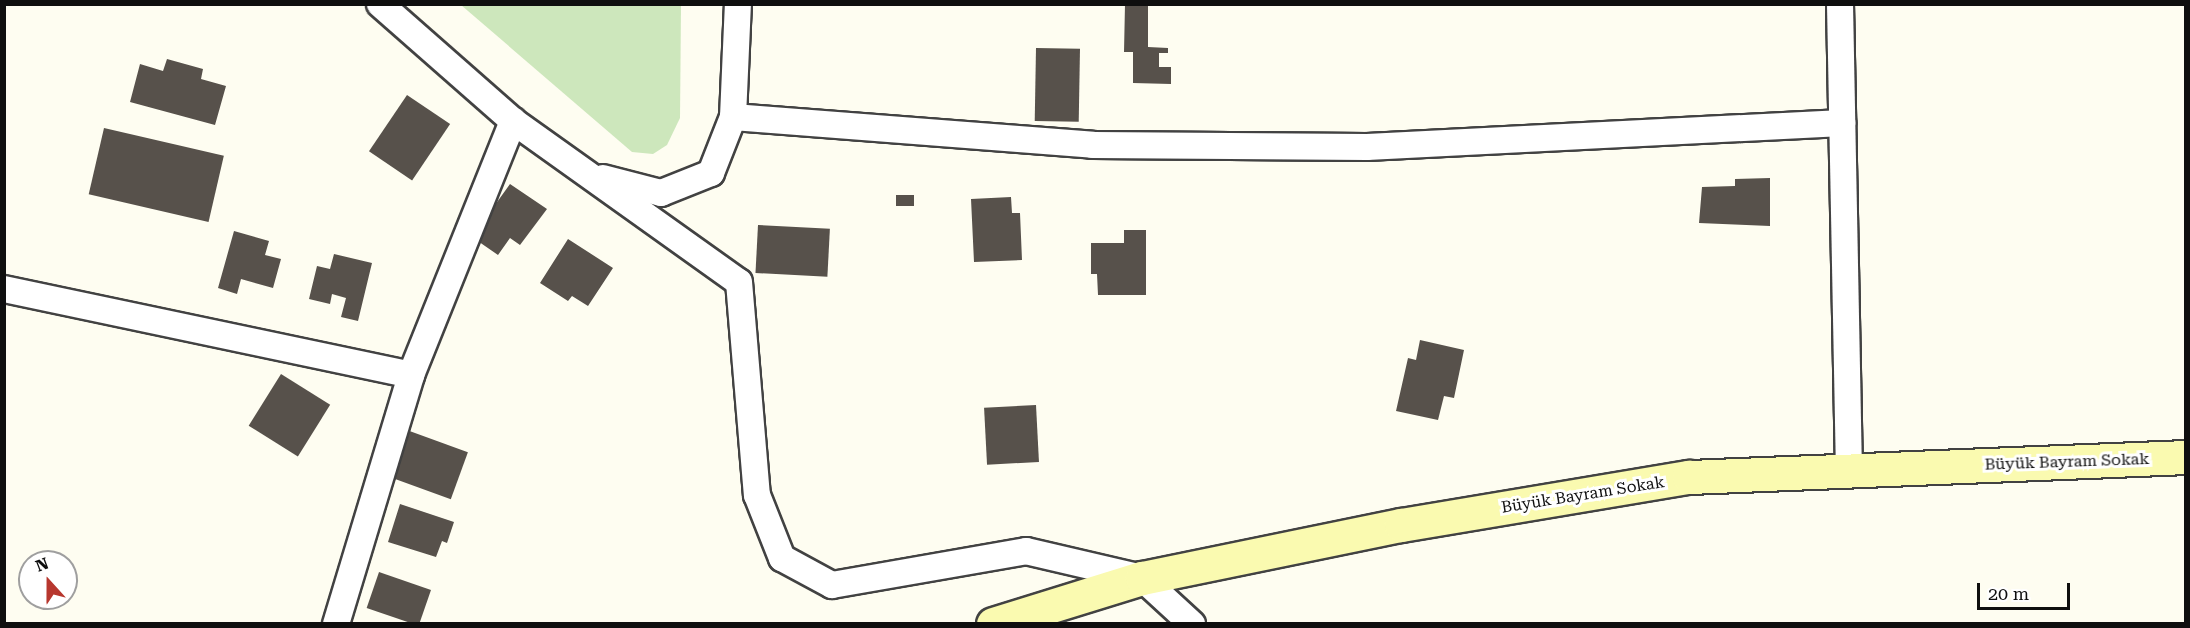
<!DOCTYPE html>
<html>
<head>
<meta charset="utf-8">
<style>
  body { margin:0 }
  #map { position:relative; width:2190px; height:628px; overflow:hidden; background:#fefdf1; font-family:"Roboto Serif",serif }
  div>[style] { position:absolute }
  .green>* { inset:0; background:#cde7bc }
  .building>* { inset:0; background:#57514b; transform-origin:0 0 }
  .roads { filter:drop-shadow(2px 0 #424242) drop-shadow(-2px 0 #424242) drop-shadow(0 2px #424242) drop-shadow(0 -2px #424242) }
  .street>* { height:26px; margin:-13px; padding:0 13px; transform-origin:13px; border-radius:13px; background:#fff }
  .secondary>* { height:33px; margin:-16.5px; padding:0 16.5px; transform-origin:16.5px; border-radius:16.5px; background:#fafab0 }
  span { translate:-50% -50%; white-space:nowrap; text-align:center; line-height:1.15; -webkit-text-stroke:6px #fff; paint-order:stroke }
  .street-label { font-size:16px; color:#0f0f0f }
  .frame { position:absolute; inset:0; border:6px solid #0f0f0f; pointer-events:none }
  .north { position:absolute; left:18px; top:550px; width:60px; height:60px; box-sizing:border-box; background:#fff; border:2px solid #9f9f9f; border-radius:50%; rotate:339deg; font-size:16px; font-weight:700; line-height:24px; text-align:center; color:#0f0f0f }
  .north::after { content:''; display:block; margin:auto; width:21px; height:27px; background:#b7372e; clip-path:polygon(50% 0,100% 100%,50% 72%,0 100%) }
  .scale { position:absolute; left:1977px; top:583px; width:93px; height:27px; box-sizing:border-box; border:3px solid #0f0f0f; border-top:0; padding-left:8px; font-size:18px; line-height:21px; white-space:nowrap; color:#0f0f0f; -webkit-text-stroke:4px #fff; paint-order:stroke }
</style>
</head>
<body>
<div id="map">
  <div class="green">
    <i style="clip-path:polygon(461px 5px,681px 5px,680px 118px,667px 145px,653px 154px,632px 152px)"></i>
  </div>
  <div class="building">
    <i style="clip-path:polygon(1125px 4px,1148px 4px,1148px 47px,1168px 48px,1168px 53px,1159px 53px,1159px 67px,1171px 67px,1171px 84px,1133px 83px,1133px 52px,1124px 52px)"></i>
    <i style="left:1036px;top:48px;width:44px;height:73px;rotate:1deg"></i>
    <i style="clip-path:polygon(167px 59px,203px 69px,201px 79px,226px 86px,215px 125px,130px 102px,140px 64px,163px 71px)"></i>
    <i style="left:407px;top:95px;width:52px;height:68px;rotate:34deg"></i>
    <i style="left:104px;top:128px;width:123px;height:68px;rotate:13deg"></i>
    <i style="clip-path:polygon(1770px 178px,1770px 226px,1699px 223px,1702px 187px,1735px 186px,1735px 179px)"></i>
    <i style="clip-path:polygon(510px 184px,547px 209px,520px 245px,510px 238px,498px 255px,472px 237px)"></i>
    <i style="left:896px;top:195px;width:18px;height:11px"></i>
    <i style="clip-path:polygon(1011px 197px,1012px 213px,1020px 213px,1022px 260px,974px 262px,971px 199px)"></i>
    <i style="left:758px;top:225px;width:72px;height:48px;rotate:3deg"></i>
    <i style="clip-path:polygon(1124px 230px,1146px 230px,1146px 295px,1098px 295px,1097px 274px,1091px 274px,1091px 243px,1124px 243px)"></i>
    <i style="clip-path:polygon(234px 231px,269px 241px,265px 255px,281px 259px,273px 288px,241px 279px,237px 294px,218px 288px)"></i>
    <i style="clip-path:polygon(568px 239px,613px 268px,588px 306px,572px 296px,568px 301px,540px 283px)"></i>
    <i style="clip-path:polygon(334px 254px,372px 263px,358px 321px,341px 317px,346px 298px,332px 294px,330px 304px,309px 299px,317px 266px,330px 269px)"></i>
    <i style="clip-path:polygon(1420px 340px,1464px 350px,1454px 398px,1444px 396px,1438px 420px,1396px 411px,1408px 358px,1416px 360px)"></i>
    <i style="left:281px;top:374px;width:58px;height:61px;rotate:32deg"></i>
    <i style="left:1036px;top:405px;width:57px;height:52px;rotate:87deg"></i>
    <i style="left:404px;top:429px;width:68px;height:50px;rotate:20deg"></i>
    <i style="clip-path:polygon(400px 504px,454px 522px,447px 543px,442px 541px,436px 557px,388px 542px)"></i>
    <i style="left:379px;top:572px;width:55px;height:38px;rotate:19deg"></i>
  </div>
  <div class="roads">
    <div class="street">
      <i style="left:380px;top:4px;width:177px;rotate:41.3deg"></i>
      <i style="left:513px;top:121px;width:277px;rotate:35.5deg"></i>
      <i style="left:739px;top:282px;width:214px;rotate:85.2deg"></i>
      <i style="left:757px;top:495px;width:68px;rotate:68.4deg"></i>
      <i style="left:782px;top:558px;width:57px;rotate:28.4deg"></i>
      <i style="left:832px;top:585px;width:197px;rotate:-9.9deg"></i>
      <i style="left:1026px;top:551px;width:119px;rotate:13.1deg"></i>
      <i style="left:1142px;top:578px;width:68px;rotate:42.6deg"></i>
      <i style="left:1840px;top:4px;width:466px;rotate:88.9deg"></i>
      <i style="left:733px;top:117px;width:361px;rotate:4.4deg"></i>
      <i style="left:1093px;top:145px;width:274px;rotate:0.4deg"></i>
      <i style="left:1367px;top:147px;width:476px;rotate:-2.9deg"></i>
      <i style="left:603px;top:178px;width:60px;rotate:14.5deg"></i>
      <i style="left:661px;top:193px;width:54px;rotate:-21.8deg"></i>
      <i style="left:711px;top:173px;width:60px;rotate:-68.6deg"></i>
      <i style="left:733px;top:117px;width:113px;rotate:-87.5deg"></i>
      <i style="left:4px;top:289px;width:416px;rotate:11.9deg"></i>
      <i style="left:336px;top:624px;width:260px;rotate:-73.2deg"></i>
      <i style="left:411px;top:375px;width:274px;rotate:-68.1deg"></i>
    </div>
    <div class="secondary">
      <i style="left:993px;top:624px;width:156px;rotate:-17.2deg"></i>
      <i style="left:1142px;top:578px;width:264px;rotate:-11.6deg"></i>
      <i style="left:1401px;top:525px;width:292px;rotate:-9.5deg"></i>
      <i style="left:1689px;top:477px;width:497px;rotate:-2.3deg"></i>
    </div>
  </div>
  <div class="street-label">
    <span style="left:2067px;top:462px;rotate:-2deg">Büyük Bayram Sokak</span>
    <span style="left:1583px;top:495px;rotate:-9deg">Büyük Bayram Sokak</span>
  </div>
  <div class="frame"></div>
  <div class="north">N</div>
  <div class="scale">20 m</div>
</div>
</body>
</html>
